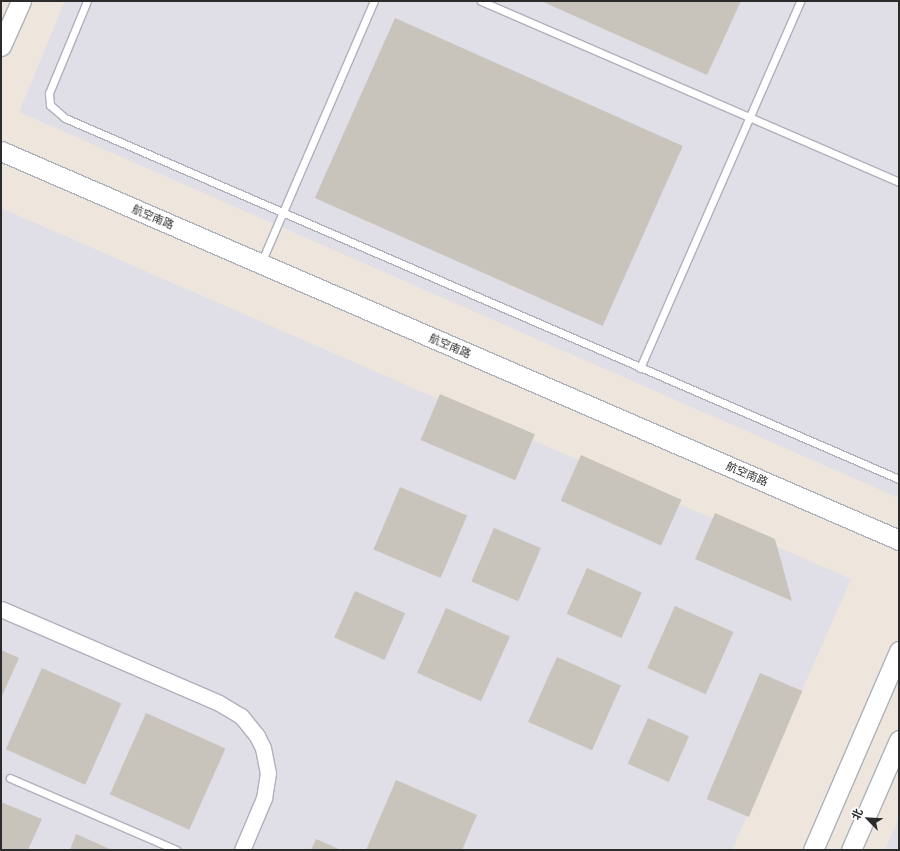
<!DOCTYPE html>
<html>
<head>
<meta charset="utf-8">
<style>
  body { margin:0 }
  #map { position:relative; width:900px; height:851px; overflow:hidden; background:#eee6dd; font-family:"Open Sans","Noto Sans SC",sans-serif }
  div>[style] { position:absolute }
  .industrial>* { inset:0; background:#e0dee6 }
  .building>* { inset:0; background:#c9c4bb; transform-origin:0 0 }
  .roads { filter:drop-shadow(1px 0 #adb1bc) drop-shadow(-1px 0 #adb1bc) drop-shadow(0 1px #adb1bc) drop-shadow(0 -1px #adb1bc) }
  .service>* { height:7px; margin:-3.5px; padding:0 3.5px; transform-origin:3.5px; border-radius:3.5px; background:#fff }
  .minor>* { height:15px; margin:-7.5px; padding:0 7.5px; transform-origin:7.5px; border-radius:7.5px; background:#fff }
  .tertiary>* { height:19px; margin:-9.5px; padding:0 9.5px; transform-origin:9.5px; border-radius:9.5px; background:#fff }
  span { translate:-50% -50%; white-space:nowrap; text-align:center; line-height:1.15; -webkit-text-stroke:3px #fff; paint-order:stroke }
  .street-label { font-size:11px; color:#2b2b2b }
  .frame { position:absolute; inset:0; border:2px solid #2b2b2b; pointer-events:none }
  .north { position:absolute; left:848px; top:799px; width:40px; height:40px; -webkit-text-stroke:3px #fff; paint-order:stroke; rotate:294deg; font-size:11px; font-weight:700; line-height:16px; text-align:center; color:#2b2b2b }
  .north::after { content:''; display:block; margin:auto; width:14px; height:18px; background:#2b2b2b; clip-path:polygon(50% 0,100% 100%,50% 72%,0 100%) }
</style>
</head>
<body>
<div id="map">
  <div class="industrial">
    <i style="clip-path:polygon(65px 1px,899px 1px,899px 498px,19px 112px)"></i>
    <i style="clip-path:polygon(1px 208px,851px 579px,732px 850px,1px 850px)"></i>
    <i style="clip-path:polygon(899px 817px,899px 850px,885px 850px)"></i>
  </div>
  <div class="building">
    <i style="clip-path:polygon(541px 1px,741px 1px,707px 75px)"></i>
    <i style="left:395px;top:18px;width:315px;height:197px;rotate:24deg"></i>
    <i style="left:440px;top:394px;width:103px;height:50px;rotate:23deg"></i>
    <i style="left:581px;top:455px;width:110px;height:50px;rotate:24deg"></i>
    <i style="left:400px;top:487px;width:73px;height:68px;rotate:23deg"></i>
    <i style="clip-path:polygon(715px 513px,775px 539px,792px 601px,695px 559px)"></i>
    <i style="left:494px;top:528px;width:51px;height:58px;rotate:23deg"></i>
    <i style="left:587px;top:568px;width:60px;height:50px;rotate:24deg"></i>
    <i style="left:355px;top:591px;width:55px;height:51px;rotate:24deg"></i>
    <i style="left:675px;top:606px;width:64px;height:68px;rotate:24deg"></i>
    <i style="left:446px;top:608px;width:70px;height:71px;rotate:24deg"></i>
    <i style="clip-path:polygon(1px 650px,19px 658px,1px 698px)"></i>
    <i style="left:557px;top:657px;width:70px;height:71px;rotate:24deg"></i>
    <i style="left:42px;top:668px;width:87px;height:89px;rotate:24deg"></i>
    <i style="left:760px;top:673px;width:46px;height:137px;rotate:23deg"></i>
    <i style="left:146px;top:713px;width:87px;height:89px;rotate:24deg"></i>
    <i style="left:648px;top:718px;width:45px;height:50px;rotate:24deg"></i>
    <i style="clip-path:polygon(396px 780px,477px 815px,462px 850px,366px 850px)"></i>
    <i style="clip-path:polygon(1px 802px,42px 819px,28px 850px,1px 850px)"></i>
    <i style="clip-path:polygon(76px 834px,112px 850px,70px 850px)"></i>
    <i style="clip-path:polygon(316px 839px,341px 850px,311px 850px)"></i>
  </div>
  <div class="roads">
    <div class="service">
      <i style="left:87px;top:1px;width:100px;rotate:112.4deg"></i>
      <i style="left:49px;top:93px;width:12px;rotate:85deg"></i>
      <i style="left:50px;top:105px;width:20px;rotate:41deg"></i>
      <i style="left:65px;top:118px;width:909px;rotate:23.41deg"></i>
      <i style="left:481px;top:1px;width:456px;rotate:23.4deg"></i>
      <i style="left:261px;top:263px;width:285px;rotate:-66.7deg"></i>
      <i style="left:640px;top:368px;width:400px;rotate:-66.4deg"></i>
      <i style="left:10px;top:778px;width:181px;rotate:23.4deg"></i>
    </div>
    <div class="minor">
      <i style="left:1px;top:609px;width:237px;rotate:23.3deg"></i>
      <i style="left:219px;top:703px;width:26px;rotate:31deg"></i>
      <i style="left:241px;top:716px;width:26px;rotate:51deg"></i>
      <i style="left:257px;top:736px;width:13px;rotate:63deg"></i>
      <i style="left:263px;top:748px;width:25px;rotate:79deg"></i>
      <i style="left:268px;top:773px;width:25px;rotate:99deg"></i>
      <i style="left:264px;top:798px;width:56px;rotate:112.9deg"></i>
    </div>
    <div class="tertiary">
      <i style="left:1px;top:46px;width:49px;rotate:-66deg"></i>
      <i style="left:1px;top:151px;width:979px;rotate:23.42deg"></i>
      <i style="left:813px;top:850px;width:217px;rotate:-66.6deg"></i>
      <i style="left:851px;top:850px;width:120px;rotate:-66.4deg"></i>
    </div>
  </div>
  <div class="street-label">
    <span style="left:153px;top:217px;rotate:23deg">航空南路</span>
    <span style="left:450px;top:346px;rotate:23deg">航空南路</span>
    <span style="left:747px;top:474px;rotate:23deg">航空南路</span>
  </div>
  <div class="frame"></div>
  <div class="north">北</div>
</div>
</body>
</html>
